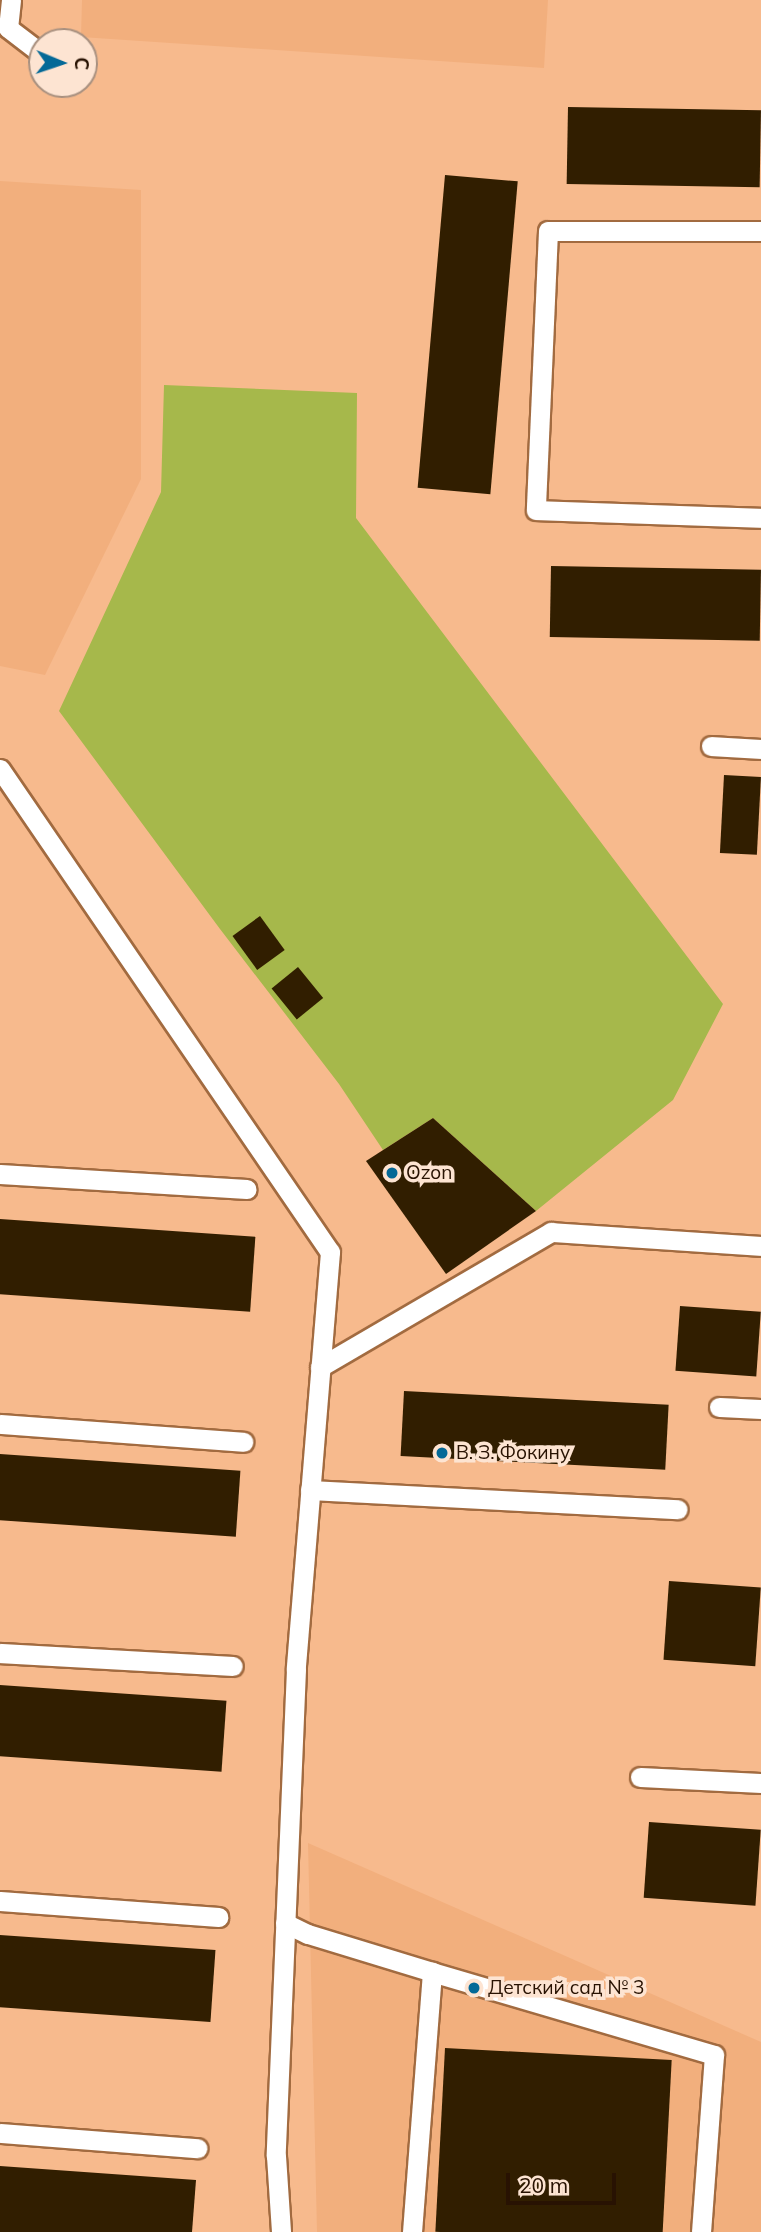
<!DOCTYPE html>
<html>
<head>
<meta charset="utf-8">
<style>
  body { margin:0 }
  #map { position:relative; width:761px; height:2232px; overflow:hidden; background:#f7ba8d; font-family:Mulish,sans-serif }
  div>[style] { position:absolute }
  .built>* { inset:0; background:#f2af7d }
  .green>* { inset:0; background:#a6b84b }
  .building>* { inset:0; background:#311e00; transform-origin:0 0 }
  .roads { filter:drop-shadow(2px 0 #a26b40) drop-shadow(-2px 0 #a26b40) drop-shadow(0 2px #a26b40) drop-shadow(0 -2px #a26b40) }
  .lane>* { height:19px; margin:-9.5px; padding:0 9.5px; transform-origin:9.5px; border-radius:9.5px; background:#fff }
  .dots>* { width:19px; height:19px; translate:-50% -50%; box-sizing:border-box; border:4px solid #fde4d2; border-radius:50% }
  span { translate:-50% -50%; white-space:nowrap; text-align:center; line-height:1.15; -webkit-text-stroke:7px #fde4d2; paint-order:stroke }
  .poi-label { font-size:19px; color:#281202 }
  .left { translate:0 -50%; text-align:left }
  .north { position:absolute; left:28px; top:28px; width:70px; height:70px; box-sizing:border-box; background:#fde4d2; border:2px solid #a8907f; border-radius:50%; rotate:92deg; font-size:19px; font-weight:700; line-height:28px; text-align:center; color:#281202 }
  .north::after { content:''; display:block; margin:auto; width:24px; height:32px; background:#046997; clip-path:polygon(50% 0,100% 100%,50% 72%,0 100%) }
  .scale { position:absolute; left:506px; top:2173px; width:110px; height:32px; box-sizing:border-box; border:4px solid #281202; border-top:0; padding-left:9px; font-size:21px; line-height:24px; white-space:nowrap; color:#281202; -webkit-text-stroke:5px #fde4d2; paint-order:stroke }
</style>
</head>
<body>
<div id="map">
  <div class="built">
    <i style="clip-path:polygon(82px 0,548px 0,544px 68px,81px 37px)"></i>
    <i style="clip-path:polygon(0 181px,141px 190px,141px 479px,45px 675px,0 666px)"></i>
    <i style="clip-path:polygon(308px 1843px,761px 2042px,761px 2232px,317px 2232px)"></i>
  </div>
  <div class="green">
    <i style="clip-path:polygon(164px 385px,357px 393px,356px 518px,723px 1004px,673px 1100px,536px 1211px,433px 1118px,383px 1150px,339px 1084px,220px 929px,59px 711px,161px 492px)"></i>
  </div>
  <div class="building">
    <i style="left:568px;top:107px;width:193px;height:77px;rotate:1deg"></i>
    <i style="left:445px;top:175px;width:73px;height:314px;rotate:5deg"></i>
    <i style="left:551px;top:566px;width:210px;height:71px;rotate:1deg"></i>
    <i style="left:724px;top:775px;width:37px;height:78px;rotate:3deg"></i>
    <i style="left:260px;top:916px;width:42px;height:34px;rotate:54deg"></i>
    <i style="left:298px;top:967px;width:40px;height:34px;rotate:51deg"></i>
    <i style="clip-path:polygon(433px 1118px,536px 1211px,446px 1274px,366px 1161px)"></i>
    <i style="left:0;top:1219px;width:256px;height:75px;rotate:4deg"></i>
    <i style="left:680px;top:1306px;width:81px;height:65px;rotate:4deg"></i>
    <i style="left:404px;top:1391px;width:265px;height:65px;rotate:3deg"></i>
    <i style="left:0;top:1454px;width:241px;height:66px;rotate:4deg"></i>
    <i style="left:669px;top:1581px;width:92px;height:79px;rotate:4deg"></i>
    <i style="left:0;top:1685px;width:227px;height:71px;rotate:4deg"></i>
    <i style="left:649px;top:1822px;width:112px;height:76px;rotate:4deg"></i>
    <i style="left:0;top:1935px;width:216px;height:72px;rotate:4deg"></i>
    <i style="left:445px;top:2048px;width:227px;height:184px;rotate:3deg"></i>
    <i style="clip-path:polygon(0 2166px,196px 2180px,192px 2232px,0 2232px)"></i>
  </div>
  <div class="roads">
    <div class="lane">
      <i style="left:11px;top:0;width:28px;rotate:96deg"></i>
      <i style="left:8px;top:28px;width:43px;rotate:37.4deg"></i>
      <i style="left:761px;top:231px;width:213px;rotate:180deg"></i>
      <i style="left:548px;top:231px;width:279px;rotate:92.5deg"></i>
      <i style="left:536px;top:510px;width:225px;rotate:2deg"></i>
      <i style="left:711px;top:746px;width:50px;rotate:3.4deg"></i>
      <i style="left:0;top:769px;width:585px;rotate:55.66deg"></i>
      <i style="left:330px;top:1252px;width:418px;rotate:94.7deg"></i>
      <i style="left:296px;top:1669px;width:487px;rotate:92.4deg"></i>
      <i style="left:276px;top:2156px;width:76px;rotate:86.2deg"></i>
      <i style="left:0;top:1174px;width:247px;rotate:3.5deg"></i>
      <i style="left:320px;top:1367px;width:268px;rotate:-30.3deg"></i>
      <i style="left:551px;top:1232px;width:210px;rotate:3.8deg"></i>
      <i style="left:719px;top:1407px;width:42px;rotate:2.7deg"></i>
      <i style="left:0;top:1424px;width:244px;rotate:4.2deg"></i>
      <i style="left:310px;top:1490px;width:368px;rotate:3deg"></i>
      <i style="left:0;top:1653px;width:233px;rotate:3.2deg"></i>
      <i style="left:640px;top:1777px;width:121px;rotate:2.8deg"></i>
      <i style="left:0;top:1901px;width:219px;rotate:4.2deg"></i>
      <i style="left:285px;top:1923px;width:25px;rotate:26deg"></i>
      <i style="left:308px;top:1934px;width:130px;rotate:17deg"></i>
      <i style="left:432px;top:1972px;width:294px;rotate:16.4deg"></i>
      <i style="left:714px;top:2055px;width:177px;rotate:94.2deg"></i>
      <i style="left:0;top:2133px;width:198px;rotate:4.4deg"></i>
      <i style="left:412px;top:2232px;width:261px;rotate:-85.6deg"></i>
    </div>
  </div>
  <div class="dots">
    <i style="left:392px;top:1173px;background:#046997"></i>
    <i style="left:442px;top:1453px;background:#046997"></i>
    <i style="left:474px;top:1988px;background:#046997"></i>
  </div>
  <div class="poi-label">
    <span class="left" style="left:406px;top:1173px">Ozon</span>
    <span class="left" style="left:456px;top:1453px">В. З. Фокину</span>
    <span class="left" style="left:488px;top:1988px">Детский сад № 3</span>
  </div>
  <div class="north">С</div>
  <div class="scale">20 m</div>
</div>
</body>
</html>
